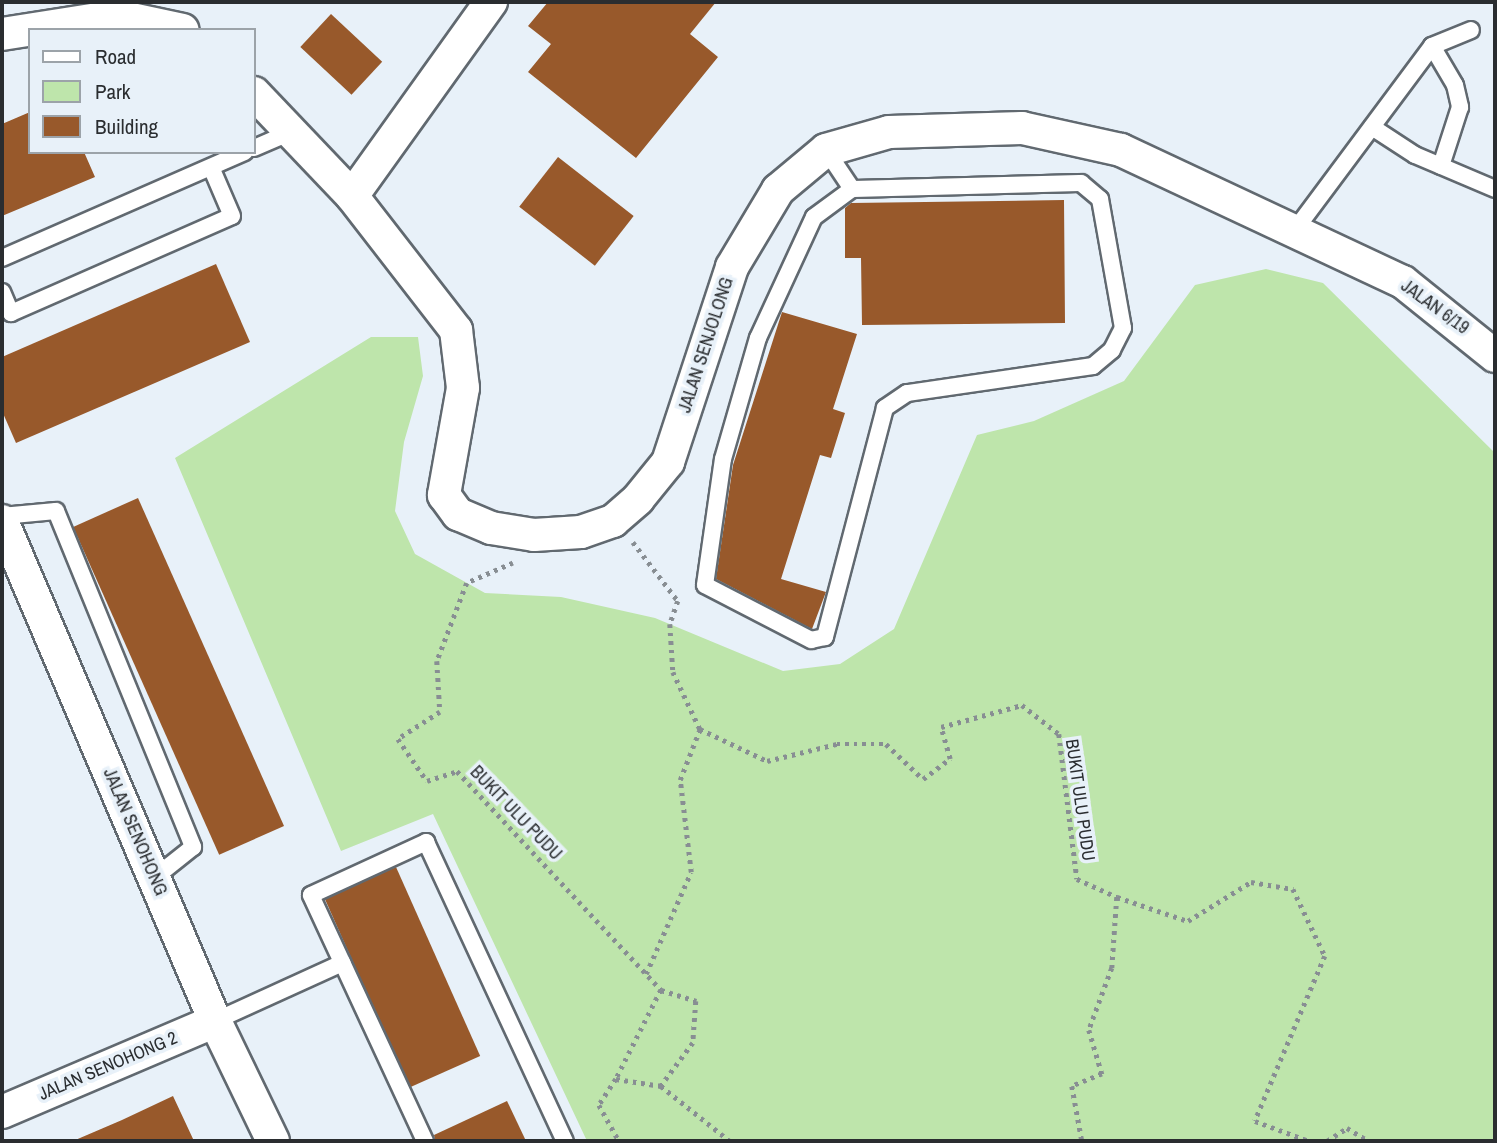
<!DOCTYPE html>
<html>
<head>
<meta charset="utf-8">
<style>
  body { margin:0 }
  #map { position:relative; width:1497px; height:1143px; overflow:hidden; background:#e8f1f9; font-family:"Archivo Narrow",sans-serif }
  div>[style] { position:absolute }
  .green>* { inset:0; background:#bee5ab }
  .building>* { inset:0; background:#98592b; transform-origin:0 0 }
  .path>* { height:4.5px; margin-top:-2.25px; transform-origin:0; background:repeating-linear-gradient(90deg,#888e93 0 3.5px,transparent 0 8.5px) }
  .roads { filter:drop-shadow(2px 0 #616970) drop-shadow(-2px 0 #616970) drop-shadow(0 2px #616970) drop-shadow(0 -2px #616970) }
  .lane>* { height:16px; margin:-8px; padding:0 8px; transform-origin:8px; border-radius:8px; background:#fff }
  .street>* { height:32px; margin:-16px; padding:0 16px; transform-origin:16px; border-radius:16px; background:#fff }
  span { translate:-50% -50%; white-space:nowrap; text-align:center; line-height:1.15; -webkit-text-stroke:7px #e8f1f9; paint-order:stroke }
  .street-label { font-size:18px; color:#2a2d30 }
  .frame { position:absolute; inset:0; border:4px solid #2a2d30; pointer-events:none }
  .legend { position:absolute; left:28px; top:28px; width:228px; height:126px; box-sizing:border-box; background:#e8f1f9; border:2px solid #9ca3a9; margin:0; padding:9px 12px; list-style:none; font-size:21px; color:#2a2d30 }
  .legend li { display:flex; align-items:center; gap:14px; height:35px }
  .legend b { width:35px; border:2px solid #9ca3a9 }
</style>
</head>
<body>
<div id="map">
  <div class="green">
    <i style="clip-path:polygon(1266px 269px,1323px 283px,1495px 453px,1495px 1141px,587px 1141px,433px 814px,341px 851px,175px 458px,371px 337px,418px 337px,423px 376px,404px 442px,395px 511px,415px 554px,485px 593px,561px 597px,655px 618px,783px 671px,840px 664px,894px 629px,977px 435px,1034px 421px,1124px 381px,1195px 285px)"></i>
  </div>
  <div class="building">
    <i style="clip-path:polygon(548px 2px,716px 2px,690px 34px,718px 57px,636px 158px,528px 72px,551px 44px,528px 26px)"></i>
    <i style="left:331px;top:14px;width:70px;height:45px;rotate:43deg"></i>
    <i style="clip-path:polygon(30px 112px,30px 152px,84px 152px,95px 177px,2px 216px,2px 124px)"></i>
    <i style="left:558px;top:157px;width:96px;height:63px;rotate:38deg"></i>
    <i style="clip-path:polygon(1064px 200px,1065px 323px,862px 325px,861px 258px,845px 258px,845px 208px,851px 203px)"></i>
    <i style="clip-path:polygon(216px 264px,250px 342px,16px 443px,2px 411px,2px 357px)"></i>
    <i style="clip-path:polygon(782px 312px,857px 334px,833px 409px,845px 413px,831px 458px,820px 455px,781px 579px,826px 592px,812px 629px,716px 579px,733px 465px)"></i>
    <i style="left:138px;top:498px;width:359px;height:71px;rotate:66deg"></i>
    <i style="left:396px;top:867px;width:207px;height:78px;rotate:66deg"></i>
    <i style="clip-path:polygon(173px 1096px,194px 1141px,73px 1141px,122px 1120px)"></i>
    <i style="clip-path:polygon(507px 1101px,526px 1141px,435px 1141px,434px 1135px)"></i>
  </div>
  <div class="path">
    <i style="left:633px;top:542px;width:74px;rotate:52.7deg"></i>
    <i style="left:678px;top:601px;width:24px;rotate:109deg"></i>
    <i style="left:670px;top:624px;width:48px;rotate:86.4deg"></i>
    <i style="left:673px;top:672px;width:63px;rotate:64.7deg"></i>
    <i style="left:700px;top:729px;width:74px;rotate:25.5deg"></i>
    <i style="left:767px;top:761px;width:72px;rotate:-13.7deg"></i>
    <i style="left:837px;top:744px;width:49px"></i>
    <i style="left:886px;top:744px;width:51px;rotate:43.4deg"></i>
    <i style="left:923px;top:779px;width:34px;rotate:-37deg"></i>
    <i style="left:950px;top:759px;width:33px;rotate:-106deg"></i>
    <i style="left:941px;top:727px;width:84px;rotate:-15.2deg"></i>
    <i style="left:1022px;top:705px;width:47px;rotate:38.1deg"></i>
    <i style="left:1059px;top:734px;width:146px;rotate:82.9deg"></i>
    <i style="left:1077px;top:879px;width:44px;rotate:24.2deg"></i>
    <i style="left:1117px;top:897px;width:71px;rotate:94deg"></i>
    <i style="left:1112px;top:968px;width:66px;rotate:110.4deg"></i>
    <i style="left:1089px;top:1030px;width:46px;rotate:73.5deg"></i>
    <i style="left:1102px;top:1074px;width:32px;rotate:158deg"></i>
    <i style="left:1072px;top:1086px;width:56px;rotate:79.7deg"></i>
    <i style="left:513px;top:563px;width:50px;rotate:156.5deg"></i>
    <i style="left:467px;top:583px;width:84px;rotate:111deg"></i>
    <i style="left:437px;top:661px;width:51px;rotate:86.6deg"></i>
    <i style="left:440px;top:712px;width:50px;rotate:147.3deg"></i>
    <i style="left:398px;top:739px;width:51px;rotate:55.4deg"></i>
    <i style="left:427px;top:781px;width:32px;rotate:-18deg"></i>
    <i style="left:457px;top:771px;width:299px;rotate:47deg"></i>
    <i style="left:661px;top:990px;width:100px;rotate:116.8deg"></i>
    <i style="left:616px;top:1079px;width:46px;rotate:8.8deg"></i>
    <i style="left:661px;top:1086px;width:88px;rotate:38.6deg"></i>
    <i style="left:1117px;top:897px;width:75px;rotate:18.7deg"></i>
    <i style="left:1188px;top:921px;width:74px;rotate:-31.8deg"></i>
    <i style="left:1251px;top:882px;width:43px;rotate:9.5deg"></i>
    <i style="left:1293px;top:889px;width:74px;rotate:64.5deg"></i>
    <i style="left:1325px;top:956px;width:179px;rotate:113deg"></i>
    <i style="left:1255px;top:1121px;width:58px;rotate:20.3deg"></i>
    <i style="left:646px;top:974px;width:111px;rotate:-66.2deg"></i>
    <i style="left:691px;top:872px;width:93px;rotate:-96.8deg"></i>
    <i style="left:680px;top:780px;width:55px;rotate:-68.6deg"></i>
    <i style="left:661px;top:990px;width:37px;rotate:17deg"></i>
    <i style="left:696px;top:1001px;width:42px;rotate:94.1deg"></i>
    <i style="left:693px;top:1043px;width:54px;rotate:126.7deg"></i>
    <i style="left:616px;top:1079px;width:31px;rotate:123deg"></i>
    <i style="left:599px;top:1105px;width:41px;rotate:60.9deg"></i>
    <i style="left:1327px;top:1141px;width:24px;rotate:-33deg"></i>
    <i style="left:1347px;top:1128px;width:26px;rotate:31deg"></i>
  </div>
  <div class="roads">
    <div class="lane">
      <i style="left:1432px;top:46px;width:45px;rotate:59.5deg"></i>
      <i style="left:1455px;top:85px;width:23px;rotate:77deg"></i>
      <i style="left:1460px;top:107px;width:62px;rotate:107.9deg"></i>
      <i style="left:1372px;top:127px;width:51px;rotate:33.1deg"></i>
      <i style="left:1415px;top:155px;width:87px;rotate:23deg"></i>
      <i style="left:254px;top:148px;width:40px;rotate:-23.4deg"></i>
      <i style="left:826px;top:150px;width:47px;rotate:56.3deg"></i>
      <i style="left:1081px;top:183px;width:25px;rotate:40deg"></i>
      <i style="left:1100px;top:199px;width:131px;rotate:79.9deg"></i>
      <i style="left:1123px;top:328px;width:25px;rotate:117deg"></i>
      <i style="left:1112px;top:350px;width:25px;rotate:140deg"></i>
      <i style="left:1093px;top:366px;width:188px;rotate:171.7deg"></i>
      <i style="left:907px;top:393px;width:27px;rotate:146deg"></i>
      <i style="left:885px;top:408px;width:237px;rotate:104.7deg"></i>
      <i style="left:825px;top:637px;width:14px;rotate:168deg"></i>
      <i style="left:811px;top:640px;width:119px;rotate:-152.6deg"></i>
      <i style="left:705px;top:585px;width:127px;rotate:-81.9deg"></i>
      <i style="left:723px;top:459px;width:126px;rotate:-73.9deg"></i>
      <i style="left:758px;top:338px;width:133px;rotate:-65.2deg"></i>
      <i style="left:814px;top:217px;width:47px;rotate:-36.4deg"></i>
      <i style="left:852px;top:189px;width:229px;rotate:-1.5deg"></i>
      <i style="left:1292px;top:234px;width:234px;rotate:-53.3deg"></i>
      <i style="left:1432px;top:46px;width:42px;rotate:-22.3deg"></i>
      <i style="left:2px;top:258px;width:265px;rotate:-23.6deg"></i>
      <i style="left:2px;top:292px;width:23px;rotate:67deg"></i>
      <i style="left:11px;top:313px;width:241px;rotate:-23.7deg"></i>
      <i style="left:232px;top:216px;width:53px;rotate:-113.2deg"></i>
      <i style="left:2px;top:516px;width:54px;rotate:-5.3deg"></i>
      <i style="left:56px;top:511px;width:363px;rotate:67.8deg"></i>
      <i style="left:193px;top:847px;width:50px;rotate:141.5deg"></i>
      <i style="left:215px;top:1021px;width:140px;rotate:-24.5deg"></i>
      <i style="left:425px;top:1141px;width:271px;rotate:-114.9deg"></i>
      <i style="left:311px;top:895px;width:127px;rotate:-24.7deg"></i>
      <i style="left:426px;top:842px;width:330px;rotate:65.1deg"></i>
    </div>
    <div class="street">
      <i style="left:2px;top:34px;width:116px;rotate:-8.9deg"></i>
      <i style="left:117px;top:16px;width:67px;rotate:12deg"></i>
      <i style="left:254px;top:93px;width:142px;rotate:46.4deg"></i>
      <i style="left:352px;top:196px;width:170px;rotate:52.2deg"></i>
      <i style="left:456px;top:330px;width:58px;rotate:83.1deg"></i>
      <i style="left:463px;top:388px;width:109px;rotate:100.1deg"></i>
      <i style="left:444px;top:495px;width:24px;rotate:54deg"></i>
      <i style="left:458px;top:514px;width:36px;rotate:23deg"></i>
      <i style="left:491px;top:528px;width:44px;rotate:9.2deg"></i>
      <i style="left:534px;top:535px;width:47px;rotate:-3.7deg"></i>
      <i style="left:581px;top:532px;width:34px;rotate:-19deg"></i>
      <i style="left:613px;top:521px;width:33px;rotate:-41deg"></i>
      <i style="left:638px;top:499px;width:48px;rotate:-51deg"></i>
      <i style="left:668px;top:462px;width:205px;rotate:-71.8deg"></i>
      <i style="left:732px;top:267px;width:90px;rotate:-59.1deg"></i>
      <i style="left:778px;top:190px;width:62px;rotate:-39.8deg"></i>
      <i style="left:826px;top:150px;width:66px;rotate:-15.9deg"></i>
      <i style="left:889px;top:132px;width:133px;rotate:-1.7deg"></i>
      <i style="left:1022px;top:128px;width:101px;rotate:12.5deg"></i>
      <i style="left:1121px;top:150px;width:311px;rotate:25.1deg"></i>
      <i style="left:1403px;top:282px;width:118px;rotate:38.8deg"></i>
      <i style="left:352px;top:196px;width:239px;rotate:-54.4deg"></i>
      <i style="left:2px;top:521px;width:543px;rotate:66.93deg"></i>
      <i style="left:215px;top:1021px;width:133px;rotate:64.2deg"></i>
      <i style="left:2px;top:1112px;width:232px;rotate:-23.1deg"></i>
    </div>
  </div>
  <div class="street-label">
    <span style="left:1435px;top:307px;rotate:36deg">JALAN 6/19</span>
    <span style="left:706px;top:345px;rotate:-72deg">JALAN SENJOLONG</span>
    <span style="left:1080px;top:800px;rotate:82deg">BUKIT ULU PUDU</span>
    <span style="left:516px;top:813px;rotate:46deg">BUKIT ULU PUDU</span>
    <span style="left:135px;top:832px;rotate:67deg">JALAN SENOHONG</span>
    <span style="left:108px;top:1066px;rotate:-23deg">JALAN SENOHONG 2</span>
  </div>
  <div class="frame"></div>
  <ul class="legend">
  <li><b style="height:9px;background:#fff"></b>Road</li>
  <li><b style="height:19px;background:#bee5ab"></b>Park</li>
  <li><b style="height:19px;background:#98592b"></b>Building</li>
  </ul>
</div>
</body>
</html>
